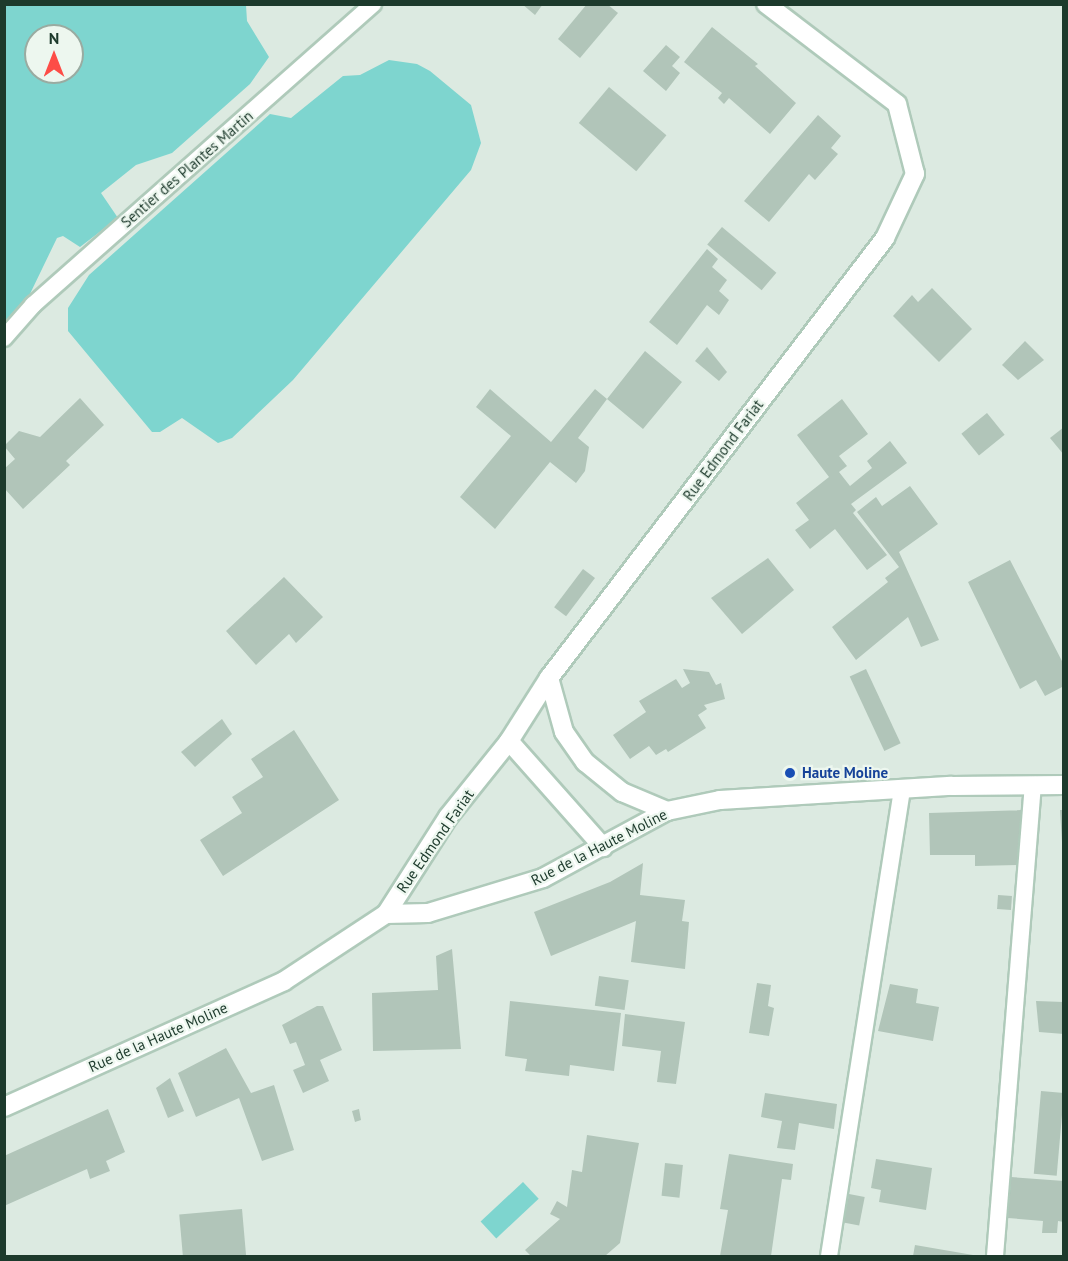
<!DOCTYPE html>
<html>
<head>
<meta charset="utf-8">
<style>
  body { margin:0 }
  #map { position:relative; width:1068px; height:1261px; overflow:hidden; background:#dceae1; font-family:"PT Sans",sans-serif }
  div>[style] { position:absolute }
  .water>* { inset:0; background:#7ed5cf; transform-origin:0 0 }
  .building>* { inset:0; background:#b1c5b9; transform-origin:0 0 }
  .roads { filter:drop-shadow(2px 0 #afcaba) drop-shadow(-2px 0 #afcaba) drop-shadow(0 2px #afcaba) drop-shadow(0 -2px #afcaba) }
  .lane>* { height:16px; margin:-8px; padding:0 8px; transform-origin:8px; border-radius:8px; background:#fff }
  .street>* { height:18px; margin:-9px; padding:0 9px; transform-origin:9px; border-radius:9px; background:#fff }
  .secondary>* { height:18px; margin:-9px; padding:0 9px; transform-origin:9px; border-radius:9px; background:#fff }
  .dots>* { width:16px; height:16px; translate:-50% -50%; box-sizing:border-box; border:3px solid #edf7ef; border-radius:50% }
  span { translate:-50% -50%; white-space:nowrap; text-align:center; line-height:1.15; -webkit-text-stroke:4.5px #edf7ef; paint-order:stroke }
  .street-label { font-size:15px; color:#1d3a2c }
  .transit-label { font-size:15px; color:#164399; font-weight:700 }
  .left { translate:0 -50%; text-align:left }
  .frame { position:absolute; inset:0; border:6px solid #1d3a2c; pointer-events:none }
  .north { position:absolute; left:24px; top:24px; width:60px; height:60px; box-sizing:border-box; background:#edf7ef; border:2px solid #9aaba1; border-radius:50%; rotate:0deg; font-size:16px; font-weight:700; line-height:24px; text-align:center; color:#1d3a2c }
  .north::after { content:''; display:block; margin:auto; width:21px; height:27px; background:#fd4d47; clip-path:polygon(50% 0,100% 100%,50% 72%,0 100%) }
</style>
</head>
<body>
<div id="map">
  <div class="water">
    <i style="clip-path:polygon(evenodd,5px 4px,246px 5px,247px 21px,269px 57px,250px 84px,172px 153px,136px 165px,101px 193px,118px 218px,80px 247px,63px 236px,57px 238px,28px 298px,5px 321px,5px 4px,36px 36px,72px 36px,72px 72px,36px 72px,36px 36px)"></i>
    <i style="clip-path:polygon(389px 60px,417px 64px,430px 71px,471px 105px,481px 143px,471px 170px,293px 380px,232px 438px,218px 443px,182px 418px,160px 432px,152px 432px,68px 331px,68px 308px,89px 275px,270px 114px,291px 118px,343px 76px,360px 75px)"></i>
    <i style="left:523px;top:1182px;width:23px;height:58px;rotate:47deg"></i>
  </div>
  <div class="building">
    <i style="clip-path:polygon(522px 4px,543px 4px,535px 15px)"></i>
    <i style="clip-path:polygon(587px 4px,607px 4px,618px 13px,580px 58px,558px 39px)"></i>
    <i style="clip-path:polygon(712px 27px,758px 64px,755px 66px,796px 103px,770px 134px,729px 98px,724px 104px,718px 98px,722px 93px,684px 62px)"></i>
    <i style="clip-path:polygon(666px 45px,680px 57px,672px 66px,680px 73px,666px 91px,643px 71px)"></i>
    <i style="left:609px;top:87px;width:75px;height:47px;rotate:40deg"></i>
    <i style="clip-path:polygon(818px 115px,841px 136px,831px 148px,838px 154px,815px 180px,809px 174px,769px 222px,744px 201px)"></i>
    <i style="left:722px;top:227px;width:71px;height:23px;rotate:40deg"></i>
    <i style="clip-path:polygon(707px 249px,718px 259px,712px 267px,727px 280px,719px 291px,729px 300px,719px 315px,707px 305px,677px 345px,649px 322px)"></i>
    <i style="clip-path:polygon(932px 288px,972px 329px,939px 362px,893px 316px,912px 295px,918px 302px)"></i>
    <i style="clip-path:polygon(1025px 341px,1044px 360px,1018px 380px,1002px 365px)"></i>
    <i style="clip-path:polygon(707px 347px,727px 372px,719px 381px,695px 361px)"></i>
    <i style="clip-path:polygon(645px 351px,682px 382px,643px 429px,607px 399px,578px 438px,589px 447px,585px 471px,576px 483px,550px 462px,495px 529px,460px 497px,511px 436px,476px 407px,490px 389px,551px 442px,595px 389px,607px 399px)"></i>
    <i style="clip-path:polygon(80px 398px,104px 425px,66px 461px,70px 465px,23px 509px,4px 488px,4px 469px,15px 459px,4px 446px,19px 431px,40px 437px)"></i>
    <i style="clip-path:polygon(842px 399px,868px 434px,839px 456px,847px 466px,839px 472px,850px 486px,872px 468px,867px 461px,890px 441px,907px 463px,851px 504px,856px 510px,853px 513px,887px 555px,867px 570px,835px 529px,810px 549px,795px 530px,809px 520px,796px 503px,829px 477px,797px 435px)"></i>
    <i style="left:987px;top:413px;width:28px;height:33px;rotate:51deg"></i>
    <i style="clip-path:polygon(1064px 427px,1064px 455px,1050px 438px)"></i>
    <i style="clip-path:polygon(910px 486px,938px 524px,899px 552px,939px 640px,921px 647px,908px 617px,856px 660px,832px 627px,888px 582px,885px 578px,899px 567px,857px 512px,876px 497px,882px 506px)"></i>
    <i style="clip-path:polygon(768px 558px,794px 590px,742px 634px,711px 598px)"></i>
    <i style="clip-path:polygon(1010px 560px,1064px 665px,1064px 686px,1045px 696px,1036px 680px,1020px 689px,968px 582px)"></i>
    <i style="left:583px;top:569px;width:15px;height:48px;rotate:37deg"></i>
    <i style="clip-path:polygon(284px 577px,323px 617px,296px 643px,289px 634px,256px 665px,226px 631px)"></i>
    <i style="clip-path:polygon(683px 669px,709px 672px,716px 685px,721px 683px,725px 699px,704px 705px,707px 709px,698px 715px,706px 728px,668px 752px,666px 749px,656px 755px,649px 746px,630px 759px,613px 735px,646px 712px,639px 701px,676px 679px,682px 688px,690px 683px)"></i>
    <i style="left:866px;top:669px;width:82px;height:18px;rotate:65deg"></i>
    <i style="clip-path:polygon(222px 719px,232px 734px,195px 767px,181px 752px)"></i>
    <i style="clip-path:polygon(294px 730px,339px 800px,223px 876px,200px 840px,242px 813px,232px 797px,263px 777px,251px 759px)"></i>
    <i style="clip-path:polygon(1022px 810px,1017px 865px,975px 866px,975px 855px,930px 855px,929px 813px)"></i>
    <i style="clip-path:polygon(1060px 810px,1064px 810px,1064px 842px,1062px 842px)"></i>
    <i style="clip-path:polygon(643px 863px,640px 895px,685px 900px,682px 921px,689px 922px,685px 969px,631px 962px,636px 921px,551px 956px,534px 912px,610px 882px)"></i>
    <i style="left:998px;top:895px;width:14px;height:14px;rotate:4deg"></i>
    <i style="clip-path:polygon(452px 949px,461px 1049px,373px 1051px,372px 993px,438px 990px,436px 956px)"></i>
    <i style="left:599px;top:976px;width:30px;height:30px;rotate:8deg"></i>
    <i style="clip-path:polygon(757px 983px,771px 985px,768px 1006px,774px 1008px,769px 1036px,749px 1033px)"></i>
    <i style="clip-path:polygon(890px 984px,918px 989px,916px 1003px,939px 1007px,933px 1041px,878px 1031px)"></i>
    <i style="clip-path:polygon(510px 1001px,621px 1013px,614px 1071px,570px 1065px,569px 1076px,525px 1071px,527px 1059px,505px 1056px)"></i>
    <i style="clip-path:polygon(1036px 1001px,1064px 1002px,1064px 1034px,1039px 1032px)"></i>
    <i style="clip-path:polygon(317px 1006px,323px 1006px,342px 1050px,320px 1060px,329px 1081px,303px 1093px,293px 1070px,305px 1065px,296px 1042px,290px 1044px,282px 1025px)"></i>
    <i style="clip-path:polygon(625px 1014px,685px 1022px,676px 1084px,657px 1082px,661px 1051px,622px 1046px)"></i>
    <i style="clip-path:polygon(226px 1048px,251px 1093px,274px 1085px,294px 1150px,262px 1161px,239px 1098px,196px 1117px,178px 1073px)"></i>
    <i style="clip-path:polygon(170px 1078px,184px 1111px,168px 1118px,156px 1088px)"></i>
    <i style="left:1041px;top:1091px;width:23px;height:83px;rotate:5deg"></i>
    <i style="clip-path:polygon(765px 1093px,837px 1104px,834px 1129px,799px 1123px,795px 1150px,777px 1148px,782px 1121px,761px 1117px)"></i>
    <i style="clip-path:polygon(108px 1109px,125px 1152px,106px 1161px,110px 1171px,90px 1179px,87px 1169px,4px 1206px,4px 1156px)"></i>
    <i style="clip-path:polygon(359px 1109px,361px 1120px,355px 1122px,352px 1111px)"></i>
    <i style="clip-path:polygon(587px 1135px,639px 1143px,620px 1243px,605px 1256px,531px 1256px,525px 1250px,560px 1219px,550px 1214px,557px 1201px,567px 1207px,572px 1170px,582px 1172px)"></i>
    <i style="clip-path:polygon(729px 1154px,793px 1164px,791px 1180px,782px 1179px,771px 1256px,720px 1256px,728px 1210px,720px 1209px)"></i>
    <i style="clip-path:polygon(876px 1159px,932px 1168px,926px 1210px,879px 1202px,881px 1190px,871px 1188px)"></i>
    <i style="left:665px;top:1163px;width:18px;height:33px;rotate:6deg"></i>
    <i style="clip-path:polygon(1011px 1177px,1064px 1181px,1064px 1222px,1058px 1221px,1057px 1233px,1042px 1233px,1043px 1221px,1008px 1218px)"></i>
    <i style="left:849px;top:1194px;width:16px;height:29px;rotate:11deg"></i>
    <i style="left:242px;top:1209px;width:47px;height:63px;rotate:85deg"></i>
    <i style="clip-path:polygon(915px 1245px,973px 1255px,973px 1256px,913px 1256px)"></i>
  </div>
  <div class="roads">
    <div class="lane">
      <i style="left:4px;top:338px;width:44px;rotate:-48.7deg"></i>
      <i style="left:33px;top:305px;width:454px;rotate:-41.5deg"></i>
      <i style="left:829px;top:1256px;width:473px;rotate:-81.1deg"></i>
      <i style="left:995px;top:1256px;width:472px;rotate:-85.4deg"></i>
    </div>
    <div class="street">
      <i style="left:549px;top:678px;width:56px;rotate:74.5deg"></i>
      <i style="left:564px;top:732px;width:37px;rotate:55deg"></i>
      <i style="left:585px;top:762px;width:48px;rotate:39deg"></i>
      <i style="left:622px;top:792px;width:49px;rotate:22.9deg"></i>
      <i style="left:509px;top:741px;width:142px;rotate:48.4deg"></i>
      <i style="left:386px;top:914px;width:42px;rotate:-1.4deg"></i>
      <i style="left:428px;top:913px;width:120px;rotate:-16.9deg"></i>
      <i style="left:543px;top:878px;width:141px;rotate:-28.4deg"></i>
      <i style="left:667px;top:811px;width:54px;rotate:-11.7deg"></i>
      <i style="left:720px;top:800px;width:232px;rotate:-3.5deg"></i>
      <i style="left:952px;top:786px;width:112px;rotate:-0.5deg"></i>
    </div>
    <div class="secondary">
      <i style="left:4px;top:1107px;width:307px;rotate:-24.2deg"></i>
      <i style="left:284px;top:981px;width:122px;rotate:-33.3deg"></i>
      <i style="left:386px;top:914px;width:115px;rotate:-57.4deg"></i>
      <i style="left:448px;top:817px;width:97px;rotate:-51.2deg"></i>
      <i style="left:509px;top:741px;width:75px;rotate:-57.6deg"></i>
      <i style="left:549px;top:678px;width:554px;rotate:-52.63deg"></i>
      <i style="left:885px;top:238px;width:71px;rotate:-64.9deg"></i>
      <i style="left:915px;top:174px;width:72px;rotate:-104.4deg"></i>
      <i style="left:897px;top:104px;width:165px;rotate:-142.6deg"></i>
    </div>
  </div>
  <div class="dots">
    <i style="left:790px;top:773px;background:#1a4fb4"></i>
  </div>
  <div class="street-label">
    <span style="left:187px;top:169px;rotate:-41deg">Sentier des Plantes Martin</span>
    <span style="left:723px;top:450px;rotate:-53deg">Rue Edmond Fariat</span>
    <span style="left:435px;top:841px;rotate:-55deg">Rue Edmond Fariat</span>
    <span style="left:599px;top:847px;rotate:-27deg">Rue de la Haute Moline</span>
    <span style="left:158px;top:1037px;rotate:-24deg">Rue de la Haute Moline</span>
  </div>
  <div class="transit-label">
    <span class="left" style="left:802px;top:773px">Haute Moline</span>
  </div>
  <div class="frame"></div>
  <div class="north">N</div>
</div>
</body>
</html>
